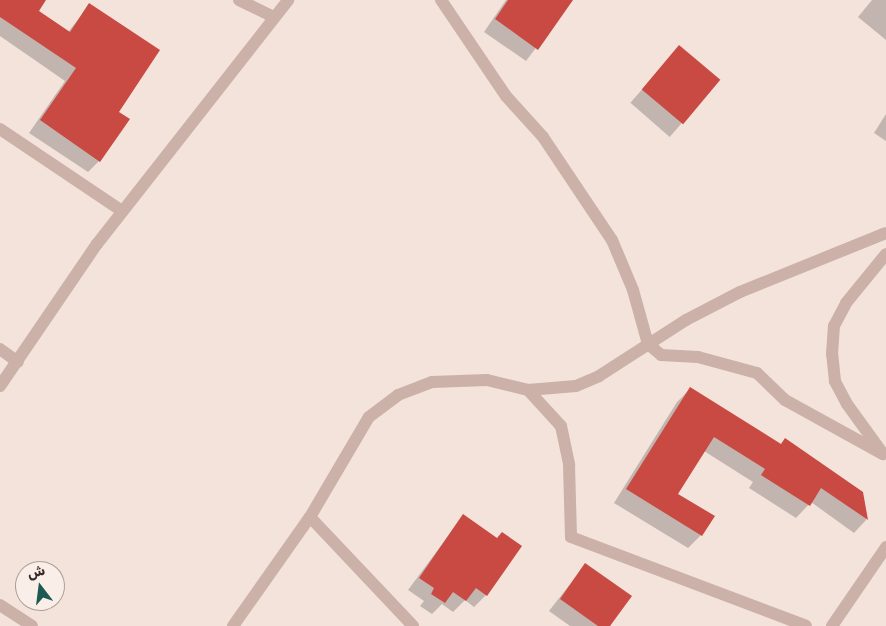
<!DOCTYPE html>
<html>
<head>
<meta charset="utf-8">
<style>
  body { margin:0 }
  #map { position:relative; width:886px; height:626px; overflow:hidden; background:#f3e3db; font-family:Rubik,Cairo,sans-serif }
  div>[style] { position:absolute }
  .shadow>* { inset:0; background:#0003; transform-origin:0 0 }
  .building>* { inset:0; background:#c94a43; transform-origin:0 0 }
  .minor>* { height:12px; margin:-6px; padding:0 6px; transform-origin:6px; border-radius:6px; background:#cbb1a7 }
  span { translate:-50% -50%; white-space:nowrap; text-align:center; line-height:1.15; -webkit-text-stroke:5px #faeee8; paint-order:stroke }
  .north { position:absolute; left:15px; top:561px; width:50px; height:50px; box-sizing:border-box; background:#faeee8; border:1px solid #aca09b; border-radius:50%; rotate:345deg; font-size:14px; font-weight:700; line-height:20px; text-align:center; color:#372a28 }
  .north::after { content:''; display:block; margin:auto; width:18px; height:22px; background:#1c5a52; clip-path:polygon(50% 0,100% 100%,50% 72%,0 100%) }
</style>
</head>
<body>
<div id="map">
  <div class="shadow">
    <i style="clip-path:polygon(0 0,45px 0,37px 12px,68px 32px,90px 5px,118px 112px,99px 161px,88px 172px,29px 133px,65px 81px,0 36px)"></i>
    <i style="clip-path:polygon(506px 0,572px 0,526px 61px,484px 32px)"></i>
    <i style="clip-path:polygon(872px 0,886px 0,886px 40px,858px 17px)"></i>
    <i style="left:679px;top:47px;width:52px;height:74px;rotate:41deg"></i>
    <i style="clip-path:polygon(886px 114px,886px 141px,874px 133px)"></i>
    <i style="clip-path:polygon(690px 389px,780px 445px,785px 440px,861px 493px,866px 520px,854px 533px,811px 502px,796px 518px,749px 488px,753px 482px,704px 451px,677px 494px,701px 535px,688px 548px,614px 503px,677px 402px)"></i>
    <i style="clip-path:polygon(463px 516px,496px 539px,486px 595px,474px 607px,465px 600px,453px 612px,442px 604px,432px 614px,420px 606px,424px 601px,408px 590px)"></i>
    <i style="clip-path:polygon(585px 565px,608px 626px,570px 626px,549px 611px)"></i>
  </div>
  <div class="building">
    <i style="clip-path:polygon(0 0,46px 0,39px 11px,70px 32px,89px 3px,160px 50px,119px 112px,130px 119px,100px 162px,40px 120px,76px 68px,0 17px)"></i>
    <i style="clip-path:polygon(508px 0,573px 0,538px 50px,495px 19px)"></i>
    <i style="left:679px;top:45px;width:54px;height:58px;rotate:40deg"></i>
    <i style="clip-path:polygon(690px 387px,781px 444px,785px 438px,863px 492px,868px 520px,821px 488px,810px 506px,761px 475px,765px 469px,714px 437px,678px 494px,715px 516px,702px 536px,626px 489px)"></i>
    <i style="clip-path:polygon(463px 514px,497px 538px,502px 532px,522px 546px,487px 596px,476px 588px,466px 601px,453px 592px,445px 603px,431px 594px,434px 588px,419px 578px)"></i>
    <i style="clip-path:polygon(585px 563px,632px 596px,610px 626px,598px 626px,560px 599px)"></i>
  </div>
  <div class="minor">
    <i style="left:239px;top:0;width:39px;rotate:26deg"></i>
    <i style="left:441px;top:0;width:116px;rotate:55.9deg"></i>
    <i style="left:506px;top:96px;width:55px;rotate:47.9deg"></i>
    <i style="left:543px;top:137px;width:124px;rotate:56.2deg"></i>
    <i style="left:612px;top:240px;width:54px;rotate:67.2deg"></i>
    <i style="left:633px;top:290px;width:56px;rotate:74.5deg"></i>
    <i style="left:648px;top:344px;width:17px;rotate:40deg"></i>
    <i style="left:661px;top:355px;width:37px;rotate:3deg"></i>
    <i style="left:698px;top:357px;width:61px;rotate:15.2deg"></i>
    <i style="left:757px;top:373px;width:39px;rotate:44deg"></i>
    <i style="left:785px;top:400px;width:112px;rotate:28.9deg"></i>
    <i style="left:0;top:129px;width:147px;rotate:33.9deg"></i>
    <i style="left:0;top:349px;width:22px;rotate:36deg"></i>
    <i style="left:0;top:386px;width:172px;rotate:-55.7deg"></i>
    <i style="left:97px;top:244px;width:310px;rotate:-51.9deg"></i>
    <i style="left:528px;top:390px;width:49px;rotate:47.5deg"></i>
    <i style="left:561px;top:426px;width:40px;rotate:78deg"></i>
    <i style="left:569px;top:465px;width:72px;rotate:88.4deg"></i>
    <i style="left:571px;top:537px;width:251px;rotate:20.7deg"></i>
    <i style="left:881px;top:451px;width:58px;rotate:-125.9deg"></i>
    <i style="left:847px;top:404px;width:26px;rotate:-118deg"></i>
    <i style="left:835px;top:381px;width:27px;rotate:-96deg"></i>
    <i style="left:832px;top:354px;width:28px;rotate:-86deg"></i>
    <i style="left:834px;top:326px;width:26px;rotate:-62deg"></i>
    <i style="left:846px;top:303px;width:63px;rotate:-50.8deg"></i>
    <i style="left:310px;top:517px;width:150px;rotate:46.6deg"></i>
    <i style="left:0;top:605px;width:38px;rotate:33deg"></i>
    <i style="left:233px;top:626px;width:133px;rotate:-54.8deg"></i>
    <i style="left:310px;top:517px;width:116px;rotate:-59.5deg"></i>
    <i style="left:369px;top:417px;width:36px;rotate:-37deg"></i>
    <i style="left:398px;top:395px;width:36px;rotate:-21deg"></i>
    <i style="left:432px;top:382px;width:55px;rotate:-2.1deg"></i>
    <i style="left:487px;top:380px;width:42px;rotate:13.7deg"></i>
    <i style="left:528px;top:390px;width:48px;rotate:-4.8deg"></i>
    <i style="left:576px;top:386px;width:25px;rotate:-23deg"></i>
    <i style="left:599px;top:376px;width:103px;rotate:-32.8deg"></i>
    <i style="left:686px;top:320px;width:61px;rotate:-27.4deg"></i>
    <i style="left:740px;top:292px;width:157px;rotate:-22deg"></i>
    <i style="left:832px;top:626px;width:96px;rotate:-55.6deg"></i>
  </div>
  <div class="north">ش</div>
</div>
</body>
</html>
